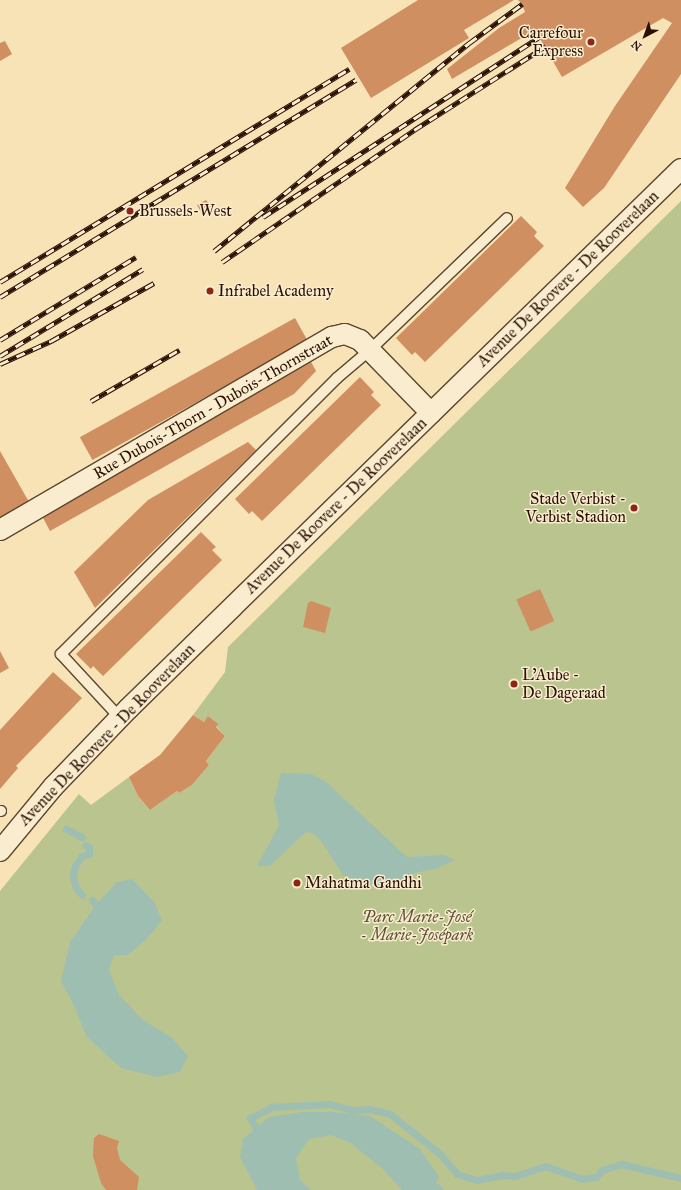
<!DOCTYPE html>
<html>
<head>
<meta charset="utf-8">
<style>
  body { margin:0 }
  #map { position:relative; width:681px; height:1190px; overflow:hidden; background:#f7e3b5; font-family:"IM FELL Great Primer",serif }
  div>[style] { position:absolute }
  .green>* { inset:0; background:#bac48f }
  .water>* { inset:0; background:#9ebeb2 }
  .stream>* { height:7px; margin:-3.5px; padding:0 3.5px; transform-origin:3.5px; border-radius:3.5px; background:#9ebeb2 }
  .building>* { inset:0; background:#cf8f60; transform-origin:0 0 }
  .roads { filter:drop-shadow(1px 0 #5d4530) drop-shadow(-1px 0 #5d4530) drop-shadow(0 1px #5d4530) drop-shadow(0 -1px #5d4530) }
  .lane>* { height:10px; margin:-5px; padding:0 5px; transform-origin:5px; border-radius:5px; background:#faedcf }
  .street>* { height:20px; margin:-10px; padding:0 10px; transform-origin:10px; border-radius:10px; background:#faedcf }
  .rail>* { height:4.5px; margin-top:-2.25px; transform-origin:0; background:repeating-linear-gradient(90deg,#faedcf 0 9px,#2a1003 0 18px); box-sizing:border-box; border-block:1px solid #2a1003 }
  .dots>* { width:11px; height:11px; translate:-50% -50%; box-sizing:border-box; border:2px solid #faedcf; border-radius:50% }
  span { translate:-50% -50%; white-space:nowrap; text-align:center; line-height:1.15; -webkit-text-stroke:3px #faedcf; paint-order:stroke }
  .poi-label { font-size:16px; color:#2a1003 }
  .right { translate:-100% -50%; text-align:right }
  .left { translate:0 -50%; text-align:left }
  .street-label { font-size:16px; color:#2a1003 }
  .park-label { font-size:16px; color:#5c4f34; font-style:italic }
  .north { position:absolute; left:625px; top:16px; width:40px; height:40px; -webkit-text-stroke:3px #faedcf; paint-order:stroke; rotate:221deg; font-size:11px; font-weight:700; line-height:16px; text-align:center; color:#2a1003 }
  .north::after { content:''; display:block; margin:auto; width:14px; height:18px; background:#2a1003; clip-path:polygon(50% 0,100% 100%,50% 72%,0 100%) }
</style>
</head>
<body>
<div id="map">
  <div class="green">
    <i style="clip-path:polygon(681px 201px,681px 1190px,0 1190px,0 891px,79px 794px,91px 805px,129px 777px,138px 796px,150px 810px,177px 791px,179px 793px,192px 785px,209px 765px,206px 761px,225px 736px,208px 717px,204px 722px,193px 715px,225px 672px,228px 647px)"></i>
  </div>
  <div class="water">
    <i style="clip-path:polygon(281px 773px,311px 774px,325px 781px,407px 857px,444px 855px,455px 860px,435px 869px,414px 873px,407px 880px,386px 886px,361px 884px,343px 875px,321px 841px,314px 834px,306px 832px,270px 866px,257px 866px,279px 825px,274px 800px)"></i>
    <i style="clip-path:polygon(132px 879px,154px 902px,162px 920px,147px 939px,128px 955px,114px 955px,109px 970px,119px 995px,143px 1020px,171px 1037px,188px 1056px,180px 1072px,157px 1077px,121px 1068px,87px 1037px,74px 1006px,61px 981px,70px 942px,95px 906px,117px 882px)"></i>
    <i style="clip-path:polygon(302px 1112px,335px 1112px,370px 1116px,420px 1149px,439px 1177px,433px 1190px,402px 1190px,383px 1169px,351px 1143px,331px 1135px,309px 1139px,296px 1158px,300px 1180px,311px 1190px,257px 1190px,240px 1157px,243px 1139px,269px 1117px)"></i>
  </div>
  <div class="stream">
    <i style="left:66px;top:829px;width:18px;rotate:27deg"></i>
    <i style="left:82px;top:895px;width:9px;rotate:-131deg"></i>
    <i style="left:76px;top:888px;width:12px;rotate:-104deg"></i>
    <i style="left:73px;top:876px;width:10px;rotate:-79deg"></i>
    <i style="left:75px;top:866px;width:11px;rotate:-56deg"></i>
    <i style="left:81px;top:857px;width:9px;rotate:-21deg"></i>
    <i style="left:89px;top:854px;width:7px;rotate:-90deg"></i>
    <i style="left:89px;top:847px;width:4px;rotate:-153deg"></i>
    <i style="left:92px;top:900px;width:6px;rotate:45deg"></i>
    <i style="left:256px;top:1128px;width:12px;rotate:-121deg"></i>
    <i style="left:250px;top:1118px;width:25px;rotate:-27deg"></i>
    <i style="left:272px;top:1107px;width:57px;rotate:-3deg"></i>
    <i style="left:329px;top:1104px;width:25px;rotate:14deg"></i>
    <i style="left:353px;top:1110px;width:16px;rotate:-4deg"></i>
    <i style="left:369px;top:1109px;width:22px;rotate:13deg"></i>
    <i style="left:390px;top:1114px;width:63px;rotate:38.5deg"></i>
    <i style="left:439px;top:1153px;width:28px;rotate:49deg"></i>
    <i style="left:457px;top:1174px;width:21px;rotate:17deg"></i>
    <i style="left:477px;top:1180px;width:26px;rotate:-11deg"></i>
    <i style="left:503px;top:1175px;width:12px;rotate:5deg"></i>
    <i style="left:515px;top:1176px;width:32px;rotate:-18deg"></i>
    <i style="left:545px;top:1166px;width:39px;rotate:19deg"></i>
    <i style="left:582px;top:1179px;width:14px;rotate:-8deg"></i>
    <i style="left:596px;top:1177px;width:9px;rotate:-49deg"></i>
    <i style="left:602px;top:1170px;width:20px;rotate:-18deg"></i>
    <i style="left:621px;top:1164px;width:62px;rotate:13.1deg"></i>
    <i style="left:435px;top:1186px;width:6px;rotate:39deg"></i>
  </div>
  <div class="building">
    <i style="clip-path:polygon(418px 0,514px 0,464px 30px,469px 38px,371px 98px,341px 48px)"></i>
    <i style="clip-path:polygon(518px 0,681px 0,681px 74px,604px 188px,583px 207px,565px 188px,615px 106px,672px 23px,663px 18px,562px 77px,535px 30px,452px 79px,447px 69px,499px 28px,525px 12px,522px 4px)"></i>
    <i style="clip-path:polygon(5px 41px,12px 54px,0 61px,0 43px)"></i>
    <i style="clip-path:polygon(206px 200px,211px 206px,201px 212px,197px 205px)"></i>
    <i style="clip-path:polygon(521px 216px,537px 232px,534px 236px,544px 246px,425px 362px,415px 352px,412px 355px,396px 338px)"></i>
    <i style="left:295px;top:318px;width:26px;height:246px;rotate:61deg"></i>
    <i style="clip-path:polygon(310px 360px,316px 371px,294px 394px,50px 531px,40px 512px)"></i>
    <i style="clip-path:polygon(360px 377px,374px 392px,371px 395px,381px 405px,262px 521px,252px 511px,249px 514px,235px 499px)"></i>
    <i style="clip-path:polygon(248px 442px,256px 450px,95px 608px,74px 572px,148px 500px)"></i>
    <i style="clip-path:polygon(0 451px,29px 502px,0 519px)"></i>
    <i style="clip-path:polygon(201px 532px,216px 547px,212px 550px,222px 560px,103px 676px,93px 666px,91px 669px,76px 654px)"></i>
    <i style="left:540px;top:589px;width:35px;height:26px;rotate:66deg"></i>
    <i style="clip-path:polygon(311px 601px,331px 608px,325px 633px,303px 627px,308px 603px)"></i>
    <i style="clip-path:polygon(0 651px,9px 668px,0 673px)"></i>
    <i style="clip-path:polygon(53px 672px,82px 698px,16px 766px,18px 768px,0 789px,0 730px)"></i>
    <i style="clip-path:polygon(193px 715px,204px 722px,208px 716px,218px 724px,216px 727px,225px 736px,206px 761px,209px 765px,192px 785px,179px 793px,177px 791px,150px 810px,138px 796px,129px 777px,160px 755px)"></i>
    <i style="clip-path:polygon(99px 1134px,119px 1141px,117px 1148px,120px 1160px,139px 1177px,137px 1190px,106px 1190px,101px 1183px,93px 1156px,94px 1138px)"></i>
  </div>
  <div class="roads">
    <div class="lane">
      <i style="left:120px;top:718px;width:87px;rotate:-132.7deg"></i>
      <i style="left:61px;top:654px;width:390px;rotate:-45deg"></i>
      <i style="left:337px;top:378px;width:43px;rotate:-40.3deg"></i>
      <i style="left:370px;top:350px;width:190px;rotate:-43.9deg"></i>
      <i style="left:0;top:811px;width:1px"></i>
    </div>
    <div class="street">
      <i style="left:0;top:530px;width:384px;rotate:-30.2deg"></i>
      <i style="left:332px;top:337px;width:13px;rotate:-13deg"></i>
      <i style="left:345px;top:334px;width:16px;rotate:22deg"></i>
      <i style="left:360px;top:340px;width:102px;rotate:45.8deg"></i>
      <i style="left:0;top:851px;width:83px;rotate:-50.4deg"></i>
      <i style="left:53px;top:787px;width:108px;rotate:-46.1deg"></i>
      <i style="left:128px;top:709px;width:773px;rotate:-44.32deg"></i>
    </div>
  </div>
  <div class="rail">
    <i style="left:263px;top:217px;width:332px;rotate:-33.1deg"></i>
    <i style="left:214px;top:251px;width:329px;rotate:-39.2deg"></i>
    <i style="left:469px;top:43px;width:66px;rotate:-36.3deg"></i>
    <i style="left:222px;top:262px;width:233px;rotate:-34.5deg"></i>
    <i style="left:414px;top:130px;width:156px;rotate:-32.5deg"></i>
    <i style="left:0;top:282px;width:409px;rotate:-31.4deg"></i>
    <i style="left:0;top:297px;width:417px;rotate:-31.4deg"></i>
    <i style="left:0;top:340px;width:159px;rotate:-31.4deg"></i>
    <i style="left:0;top:356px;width:167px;rotate:-31.3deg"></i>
    <i style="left:0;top:364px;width:56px;rotate:-24.3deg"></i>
    <i style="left:51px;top:341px;width:118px;rotate:-29.4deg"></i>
    <i style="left:91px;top:401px;width:102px;rotate:-30.1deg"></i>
  </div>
  <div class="dots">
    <i style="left:591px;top:42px;background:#8f2418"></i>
    <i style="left:130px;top:211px;background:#8f2418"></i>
    <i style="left:210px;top:291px;background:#8f2418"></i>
    <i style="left:634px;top:508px;background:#8f2418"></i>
    <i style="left:514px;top:684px;background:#8f2418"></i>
    <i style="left:297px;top:883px;background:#8f2418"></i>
  </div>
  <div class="poi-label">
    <span class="right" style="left:583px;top:42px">Carrefour<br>Express</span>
    <span class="left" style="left:139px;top:211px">Brussels-West</span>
    <span class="left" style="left:218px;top:291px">Infrabel Academy</span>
    <span class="right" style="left:626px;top:508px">Stade Verbist -<br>Verbist Stadion</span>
    <span class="left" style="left:522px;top:684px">L'Aube -<br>De Dageraad</span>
    <span class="left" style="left:305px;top:883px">Mahatma Gandhi</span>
  </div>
  <div class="street-label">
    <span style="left:568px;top:279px;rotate:-44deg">Avenue De Roovere - De Rooverelaan</span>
    <span style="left:213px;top:407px;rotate:-30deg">Rue Dubois-Thorn - Dubois-Thornstraat</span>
    <span style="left:336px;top:506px;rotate:-44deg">Avenue De Roovere - De Rooverelaan</span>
    <span style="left:107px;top:735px;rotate:-46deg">Avenue De Roovere - De Rooverelaan</span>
  </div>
  <div class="park-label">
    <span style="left:417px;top:926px">Parc Marie-José<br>- Marie-Josépark</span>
  </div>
  <div class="north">N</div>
</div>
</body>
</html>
